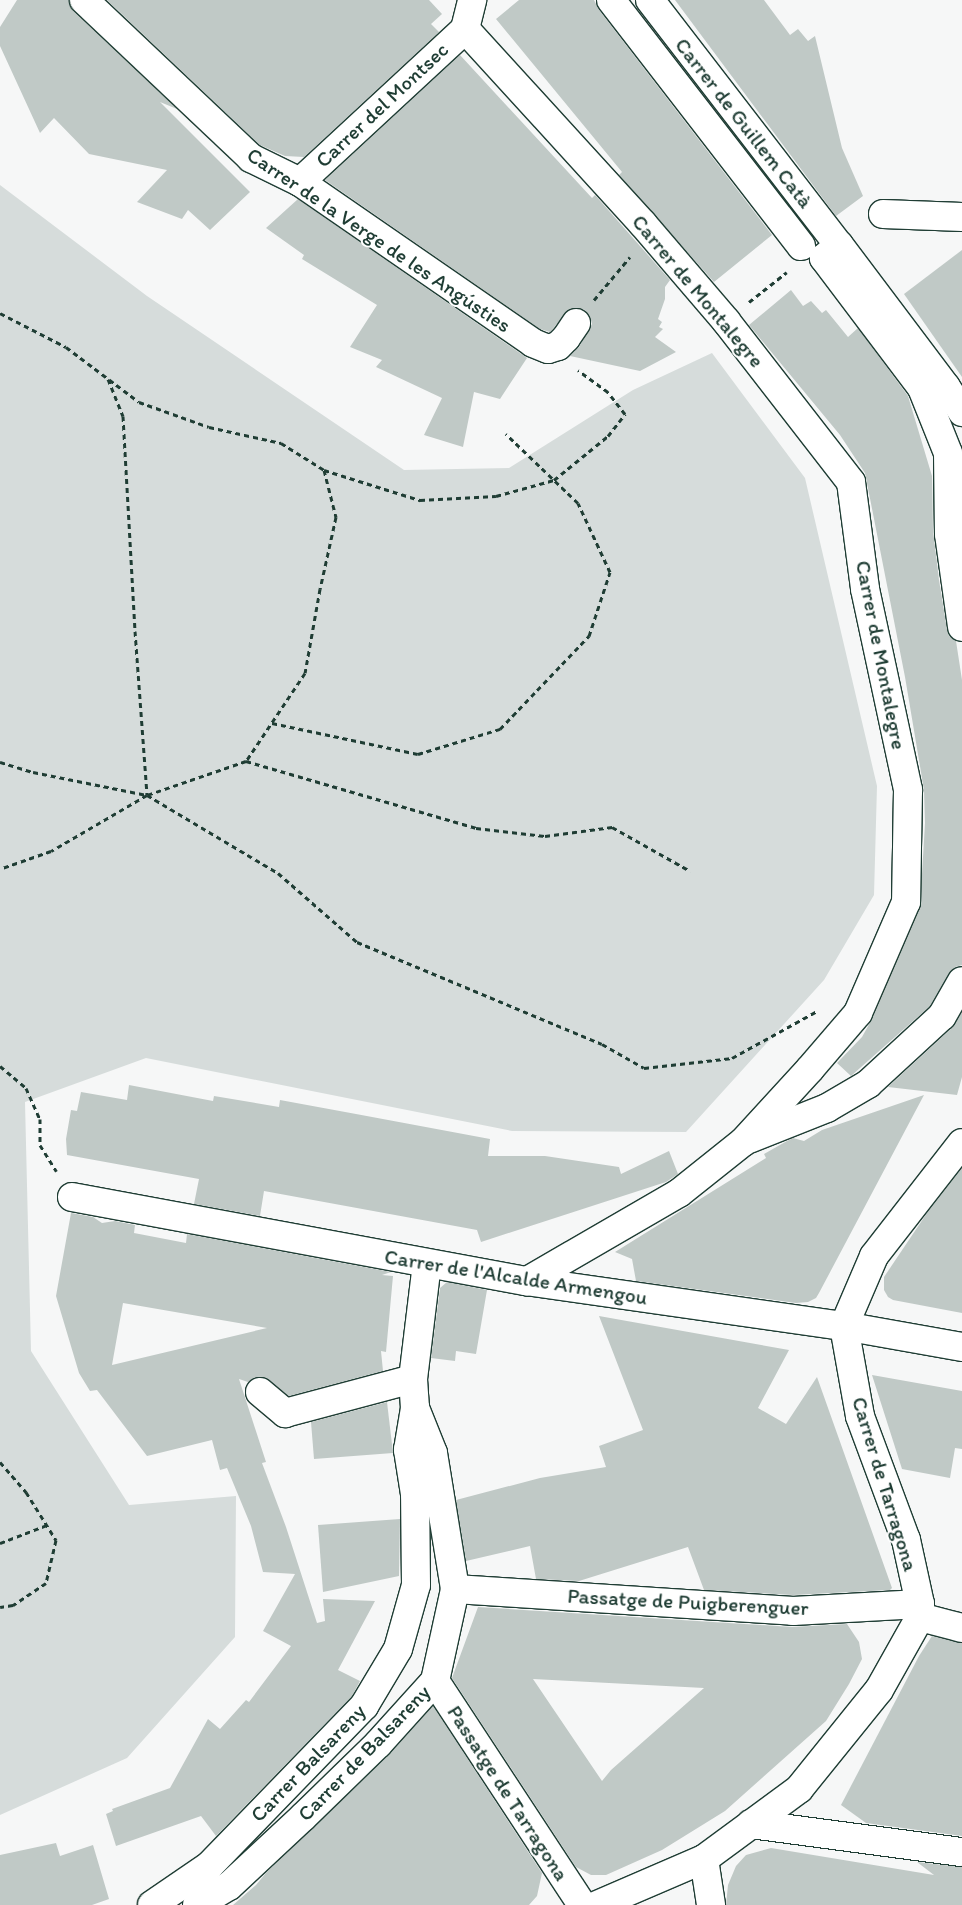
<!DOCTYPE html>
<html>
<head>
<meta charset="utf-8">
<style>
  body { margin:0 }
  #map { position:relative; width:962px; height:1905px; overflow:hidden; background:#f6f7f7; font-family:Itim,sans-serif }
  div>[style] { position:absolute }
  .green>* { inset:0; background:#d6dcdb }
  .building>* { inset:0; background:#c0c9c6 }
  .path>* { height:3px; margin-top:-1.5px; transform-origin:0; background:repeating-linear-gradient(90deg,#1f3d34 0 5px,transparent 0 9px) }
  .roads { filter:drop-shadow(1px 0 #1f3d34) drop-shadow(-1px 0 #1f3d34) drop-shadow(0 1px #1f3d34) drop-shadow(0 -1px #1f3d34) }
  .minor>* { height:28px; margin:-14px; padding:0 14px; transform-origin:14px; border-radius:14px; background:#fff }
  span { translate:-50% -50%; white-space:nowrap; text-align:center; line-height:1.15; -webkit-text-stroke:4px #fff; paint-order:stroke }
  .street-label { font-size:21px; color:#1f3d34 }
</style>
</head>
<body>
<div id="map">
  <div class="green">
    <i style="clip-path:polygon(0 185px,147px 296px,404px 470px,509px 468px,633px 390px,712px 353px,805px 478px,877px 786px,874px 895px,824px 980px,686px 1132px,512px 1131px,146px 1058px,25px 1102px,31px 1351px,129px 1505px,236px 1496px,235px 1637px,127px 1758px,0 1815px)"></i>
  </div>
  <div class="building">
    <i style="clip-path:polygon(17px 0,69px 0,73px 11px,177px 109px,160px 102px,250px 192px,210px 230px,188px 210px,182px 219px,137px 202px,167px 170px,89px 154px,54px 118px,40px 133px,0 46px,0 27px)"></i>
    <i style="clip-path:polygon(107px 0,429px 0,442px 14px,431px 24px,439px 32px,304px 157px,285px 156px,260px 145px)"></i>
    <i style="clip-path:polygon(519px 0,594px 0,599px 10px,772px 235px,714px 282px,619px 175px,622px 172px,496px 19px)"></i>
    <i style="clip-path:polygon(675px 0,764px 0,790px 35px,798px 29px,808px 41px,815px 36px,842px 148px,863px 196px,836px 216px)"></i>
    <i style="clip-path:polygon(460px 55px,592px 198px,595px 195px,670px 280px,665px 287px,665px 299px,658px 319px,662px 322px,659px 327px,663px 329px,655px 337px,676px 352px,640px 371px,570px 356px,579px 347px,592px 324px,590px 317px,585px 310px,577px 308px,570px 309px,550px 332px,540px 329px,325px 180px)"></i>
    <i style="clip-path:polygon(298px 199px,527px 358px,500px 399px,474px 392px,463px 447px,424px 435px,442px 398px,376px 367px,382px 360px,350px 347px,377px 305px,302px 259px,304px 255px,266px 228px)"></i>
    <i style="clip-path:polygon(962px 250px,962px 377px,904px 294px)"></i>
    <i style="clip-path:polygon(791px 290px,803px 306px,811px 301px,822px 313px,826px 310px,848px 337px,858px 328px,908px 396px,932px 476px,933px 530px,939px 580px,947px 629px,949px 636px,956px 641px,962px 680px,962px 965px,955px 967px,949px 973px,930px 1006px,851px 1076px,837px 1063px,862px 1037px,872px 1019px,920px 908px,925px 823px,924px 790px,905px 677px,865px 473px,840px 435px,749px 325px)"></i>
    <i style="clip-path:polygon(962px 1012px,962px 1077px,957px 1095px,888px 1087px,953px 1027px)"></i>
    <i style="clip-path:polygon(129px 1085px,213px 1101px,214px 1096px,279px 1107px,280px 1100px,356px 1114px,490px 1139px,488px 1156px,545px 1156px,619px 1167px,621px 1174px,669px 1151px,678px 1174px,666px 1182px,481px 1242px,477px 1230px,264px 1191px,260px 1216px,194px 1204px,199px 1179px,67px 1155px,66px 1139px,71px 1110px,77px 1111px,81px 1092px,127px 1100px)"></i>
    <i style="clip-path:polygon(924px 1095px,819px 1293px,816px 1298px,808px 1302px,796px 1303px,636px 1281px,632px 1259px,615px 1252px,766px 1158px,764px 1154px,787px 1141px,793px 1138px,804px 1141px,822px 1130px)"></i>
    <i style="clip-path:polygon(962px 1168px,962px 1313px,893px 1300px,888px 1297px,884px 1290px,884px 1277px,927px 1213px)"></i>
    <i style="clip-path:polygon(evenodd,71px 1213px,93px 1217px,102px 1223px,115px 1221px,135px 1225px,134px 1233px,186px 1243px,187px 1234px,391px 1272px,382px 1275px,393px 1276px,386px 1352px,381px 1351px,383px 1371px,289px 1396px,263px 1377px,255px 1377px,248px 1382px,239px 1379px,266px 1462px,262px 1463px,286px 1527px,317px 1623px,325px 1621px,323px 1599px,375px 1601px,338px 1670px,360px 1681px,352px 1696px,216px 1836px,201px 1816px,116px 1846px,106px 1814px,113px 1811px,112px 1809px,170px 1788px,208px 1719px,220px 1729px,246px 1700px,249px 1702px,291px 1646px,263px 1631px,295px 1574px,263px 1572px,251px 1526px,227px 1468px,220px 1470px,212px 1440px,147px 1456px,97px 1390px,90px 1391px,79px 1373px,56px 1296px,71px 1213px,123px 1303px,267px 1328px,112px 1365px,123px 1303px)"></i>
    <i style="clip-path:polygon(447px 1282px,487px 1290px,476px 1354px,456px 1351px,455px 1361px,431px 1358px,440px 1288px)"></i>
    <i style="clip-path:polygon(599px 1316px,789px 1350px,758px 1408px,786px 1424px,817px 1377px,892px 1588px,890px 1590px,793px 1595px,704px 1590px,688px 1547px,579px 1581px,536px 1579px,530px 1546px,466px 1561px,456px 1500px,540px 1478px,606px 1467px,599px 1446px,643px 1430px)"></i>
    <i style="clip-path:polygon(872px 1375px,962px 1391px,962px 1449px,955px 1448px,950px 1478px,902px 1469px)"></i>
    <i style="clip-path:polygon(387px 1402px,393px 1453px,314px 1459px,311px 1422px)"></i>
    <i style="clip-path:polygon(400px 1519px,399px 1576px,323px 1592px,318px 1525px)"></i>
    <i style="clip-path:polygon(evenodd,478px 1607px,792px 1627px,847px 1624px,859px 1642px,862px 1659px,849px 1684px,826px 1721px,725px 1811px,662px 1850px,606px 1875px,591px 1875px,576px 1867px,452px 1678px,478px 1607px,533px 1679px,704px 1688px,611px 1770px,602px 1781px,533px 1679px)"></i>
    <i style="clip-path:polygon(932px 1636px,962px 1643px,962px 1836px,866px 1823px,841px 1805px,919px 1656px)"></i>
    <i style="clip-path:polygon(433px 1706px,542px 1873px,537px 1896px,529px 1905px,233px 1905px,256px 1885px,266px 1873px,389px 1755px)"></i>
    <i style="clip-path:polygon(56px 1843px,60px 1856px,93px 1845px,109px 1899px,92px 1905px,0 1905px,0 1855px)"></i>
    <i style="clip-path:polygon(771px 1848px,934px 1875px,917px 1862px,962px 1867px,962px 1905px,726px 1905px,728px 1885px,736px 1866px,746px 1855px)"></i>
  </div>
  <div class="path">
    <i style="left:594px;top:300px;width:56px;rotate:-50.1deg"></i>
    <i style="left:749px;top:302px;width:48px;rotate:-38.3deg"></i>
    <i style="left:0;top:313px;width:74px;rotate:27.3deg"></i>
    <i style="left:66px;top:347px;width:91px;rotate:37deg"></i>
    <i style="left:139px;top:402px;width:74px;rotate:19.7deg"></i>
    <i style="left:209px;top:427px;width:74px;rotate:12.5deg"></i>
    <i style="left:281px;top:443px;width:51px;rotate:32.1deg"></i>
    <i style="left:324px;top:470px;width:49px;rotate:75.7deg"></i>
    <i style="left:336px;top:517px;width:74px;rotate:102.5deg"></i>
    <i style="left:320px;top:589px;width:85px;rotate:100.1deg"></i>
    <i style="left:305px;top:673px;width:106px;rotate:123.8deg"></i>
    <i style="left:246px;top:761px;width:105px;rotate:161deg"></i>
    <i style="left:147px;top:795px;width:111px;rotate:149.7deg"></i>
    <i style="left:51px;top:851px;width:54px;rotate:160.6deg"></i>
    <i style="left:108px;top:379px;width:40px;rotate:68deg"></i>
    <i style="left:123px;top:416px;width:215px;rotate:86.8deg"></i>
    <i style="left:135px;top:631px;width:164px;rotate:85.8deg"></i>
    <i style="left:324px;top:470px;width:101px;rotate:17.4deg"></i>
    <i style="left:420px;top:500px;width:76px;rotate:-3deg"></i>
    <i style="left:496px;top:496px;width:60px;rotate:-15.4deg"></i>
    <i style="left:554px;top:480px;width:70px;rotate:-39.2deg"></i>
    <i style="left:608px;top:436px;width:28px;rotate:-52deg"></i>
    <i style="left:625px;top:414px;width:28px;rotate:-128deg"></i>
    <i style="left:608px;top:392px;width:37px;rotate:-144deg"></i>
    <i style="left:272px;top:723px;width:149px;rotate:12deg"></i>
    <i style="left:418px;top:754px;width:86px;rotate:-17deg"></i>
    <i style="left:500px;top:729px;width:129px;rotate:-46.3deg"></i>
    <i style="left:589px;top:636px;width:67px;rotate:-71.8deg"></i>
    <i style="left:610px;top:572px;width:76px;rotate:-114.9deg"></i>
    <i style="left:578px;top:503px;width:100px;rotate:-136.2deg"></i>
    <i style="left:246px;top:761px;width:240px;rotate:16.2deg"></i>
    <i style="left:476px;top:828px;width:69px;rotate:6.6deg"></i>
    <i style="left:545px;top:836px;width:68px;rotate:-7.7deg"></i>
    <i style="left:612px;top:827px;width:90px;rotate:29.4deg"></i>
    <i style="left:0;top:762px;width:34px;rotate:17deg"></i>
    <i style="left:33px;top:772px;width:116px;rotate:11.4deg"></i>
    <i style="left:147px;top:795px;width:152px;rotate:30.8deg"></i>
    <i style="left:278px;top:873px;width:105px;rotate:41.1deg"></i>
    <i style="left:357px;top:942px;width:265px;rotate:22.6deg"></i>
    <i style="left:602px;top:1044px;width:48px;rotate:29.7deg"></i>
    <i style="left:644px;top:1068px;width:89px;rotate:-6.5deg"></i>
    <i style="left:732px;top:1058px;width:97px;rotate:-28.9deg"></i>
    <i style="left:0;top:1066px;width:34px;rotate:40deg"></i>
    <i style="left:26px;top:1088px;width:34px;rotate:66deg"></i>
    <i style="left:40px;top:1119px;width:26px;rotate:90deg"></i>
    <i style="left:40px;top:1145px;width:31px;rotate:58deg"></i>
    <i style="left:0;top:1462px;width:40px;rotate:49deg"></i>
    <i style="left:26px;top:1492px;width:57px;rotate:58deg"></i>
    <i style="left:56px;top:1540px;width:44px;rotate:103.1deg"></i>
    <i style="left:46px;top:1583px;width:40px;rotate:146deg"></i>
    <i style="left:13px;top:1605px;width:13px;rotate:171deg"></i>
    <i style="left:0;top:1543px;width:50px;rotate:-21deg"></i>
  </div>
  <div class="roads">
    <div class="minor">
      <i style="left:84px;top:0;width:230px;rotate:43.4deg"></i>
      <i style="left:251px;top:158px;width:55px;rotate:26.1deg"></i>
      <i style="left:300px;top:182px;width:283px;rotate:34.6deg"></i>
      <i style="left:533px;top:343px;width:16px;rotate:22deg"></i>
      <i style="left:548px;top:349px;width:10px;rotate:-17deg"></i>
      <i style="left:558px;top:346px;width:11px;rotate:-45deg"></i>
      <i style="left:566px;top:338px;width:18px;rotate:-56deg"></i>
      <i style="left:611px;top:0;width:311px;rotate:52.3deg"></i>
      <i style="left:650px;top:0;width:309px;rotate:52.4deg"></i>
      <i style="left:839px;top:245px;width:178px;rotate:53deg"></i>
      <i style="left:946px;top:387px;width:30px;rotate:57deg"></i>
      <i style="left:465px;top:29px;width:264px;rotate:47.6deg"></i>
      <i style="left:643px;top:224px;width:128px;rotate:49.4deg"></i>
      <i style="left:726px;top:321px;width:204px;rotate:52.2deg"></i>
      <i style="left:851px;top:482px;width:108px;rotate:82.5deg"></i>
      <i style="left:865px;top:589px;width:206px;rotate:77.9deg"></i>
      <i style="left:908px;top:790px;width:112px;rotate:91deg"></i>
      <i style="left:906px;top:902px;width:121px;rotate:113.4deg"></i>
      <i style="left:858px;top:1013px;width:74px;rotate:130.6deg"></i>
      <i style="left:810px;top:1069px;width:99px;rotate:132.5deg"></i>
      <i style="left:743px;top:1142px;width:82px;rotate:141.4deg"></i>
      <i style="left:679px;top:1193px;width:176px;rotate:149.9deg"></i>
      <i style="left:465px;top:29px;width:30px;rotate:-76deg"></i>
      <i style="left:300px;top:182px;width:225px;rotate:-42.8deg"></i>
      <i style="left:883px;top:214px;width:79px;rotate:2.2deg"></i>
      <i style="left:839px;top:245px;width:20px;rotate:139deg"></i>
      <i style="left:824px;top:258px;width:163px;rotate:53deg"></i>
      <i style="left:922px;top:388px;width:70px;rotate:68.2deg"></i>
      <i style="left:948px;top:453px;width:81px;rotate:89.3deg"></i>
      <i style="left:949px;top:534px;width:94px;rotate:82deg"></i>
      <i style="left:749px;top:1139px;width:84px;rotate:-21.7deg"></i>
      <i style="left:827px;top:1108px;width:48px;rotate:-30.3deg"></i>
      <i style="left:868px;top:1084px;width:100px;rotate:-42.6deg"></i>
      <i style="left:942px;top:1016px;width:40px;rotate:-60.3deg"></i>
      <i style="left:72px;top:1197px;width:463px;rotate:10.5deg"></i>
      <i style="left:527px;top:1281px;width:320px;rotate:8.1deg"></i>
      <i style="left:844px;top:1326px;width:120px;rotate:10.1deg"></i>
      <i style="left:844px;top:1326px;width:76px;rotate:-66.8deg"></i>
      <i style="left:874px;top:1256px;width:143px;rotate:-52.1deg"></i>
      <i style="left:260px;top:1392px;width:33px;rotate:40deg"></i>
      <i style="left:285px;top:1413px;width:132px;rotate:-14.9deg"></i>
      <i style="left:455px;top:1589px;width:339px;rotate:3.7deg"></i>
      <i style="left:793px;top:1611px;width:127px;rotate:-3.2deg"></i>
      <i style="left:920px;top:1617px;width:43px;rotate:14.7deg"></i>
      <i style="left:435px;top:1681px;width:268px;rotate:56.7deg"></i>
      <i style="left:751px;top:1824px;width:213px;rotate:7.6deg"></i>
      <i style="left:704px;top:1859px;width:47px;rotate:81.3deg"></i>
      <i style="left:152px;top:1905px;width:69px;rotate:-34.4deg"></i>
      <i style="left:209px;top:1866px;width:223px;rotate:-45.9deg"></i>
      <i style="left:364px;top:1706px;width:66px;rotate:-59.2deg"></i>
      <i style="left:398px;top:1649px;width:66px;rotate:-74.3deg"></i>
      <i style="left:416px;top:1585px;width:91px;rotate:-90.6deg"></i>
      <i style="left:415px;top:1494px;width:45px;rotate:-99deg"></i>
      <i style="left:408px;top:1450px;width:43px;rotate:-80.5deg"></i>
      <i style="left:197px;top:1905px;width:37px;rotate:-31deg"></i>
      <i style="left:229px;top:1886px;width:101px;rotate:-43deg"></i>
      <i style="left:303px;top:1817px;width:105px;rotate:-44.2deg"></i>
      <i style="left:378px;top:1744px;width:85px;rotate:-47.9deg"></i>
      <i style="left:435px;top:1681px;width:94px;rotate:-77.7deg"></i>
      <i style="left:455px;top:1589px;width:138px;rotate:-99.2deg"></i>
      <i style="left:433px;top:1453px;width:48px;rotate:-111.8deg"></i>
      <i style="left:415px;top:1408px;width:29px;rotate:-94deg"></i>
      <i style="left:413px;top:1379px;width:116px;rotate:-83.1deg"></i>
      <i style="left:597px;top:1905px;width:116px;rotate:-23.3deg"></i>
      <i style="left:704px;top:1859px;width:118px;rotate:-36.4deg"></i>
      <i style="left:799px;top:1789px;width:127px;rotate:-51.1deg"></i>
      <i style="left:879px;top:1690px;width:84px;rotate:-60.7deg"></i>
      <i style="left:920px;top:1617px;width:13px;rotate:-90deg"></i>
      <i style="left:920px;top:1604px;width:66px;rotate:-102.3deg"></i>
      <i style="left:906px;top:1540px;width:132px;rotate:-110.4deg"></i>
      <i style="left:860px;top:1416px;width:91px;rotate:-100.1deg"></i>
    </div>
  </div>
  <div class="street-label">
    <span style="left:382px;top:105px;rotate:-43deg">Carrer del Montsec</span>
    <span style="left:744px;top:123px;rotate:52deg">Carrer de Guillem Catà</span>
    <span style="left:379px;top:240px;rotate:34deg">Carrer de la Verge de les Angústies</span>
    <span style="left:698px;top:291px;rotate:50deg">Carrer de Montalegre</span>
    <span style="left:881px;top:655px;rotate:79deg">Carrer de Montalegre</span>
    <span style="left:516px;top:1277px;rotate:9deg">Carrer de l'Alcalde Armengou</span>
    <span style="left:885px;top:1484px;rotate:73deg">Carrer de Tarragona</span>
    <span style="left:688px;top:1602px;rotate:3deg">Passatge de Puigberenguer</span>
    <span style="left:364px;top:1753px;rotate:-46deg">Carrer de Balsareny</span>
    <span style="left:308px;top:1763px;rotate:-46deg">Carrer Balsareny</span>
    <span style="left:508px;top:1793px;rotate:57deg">Passatge de Tarragona</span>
  </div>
</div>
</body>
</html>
